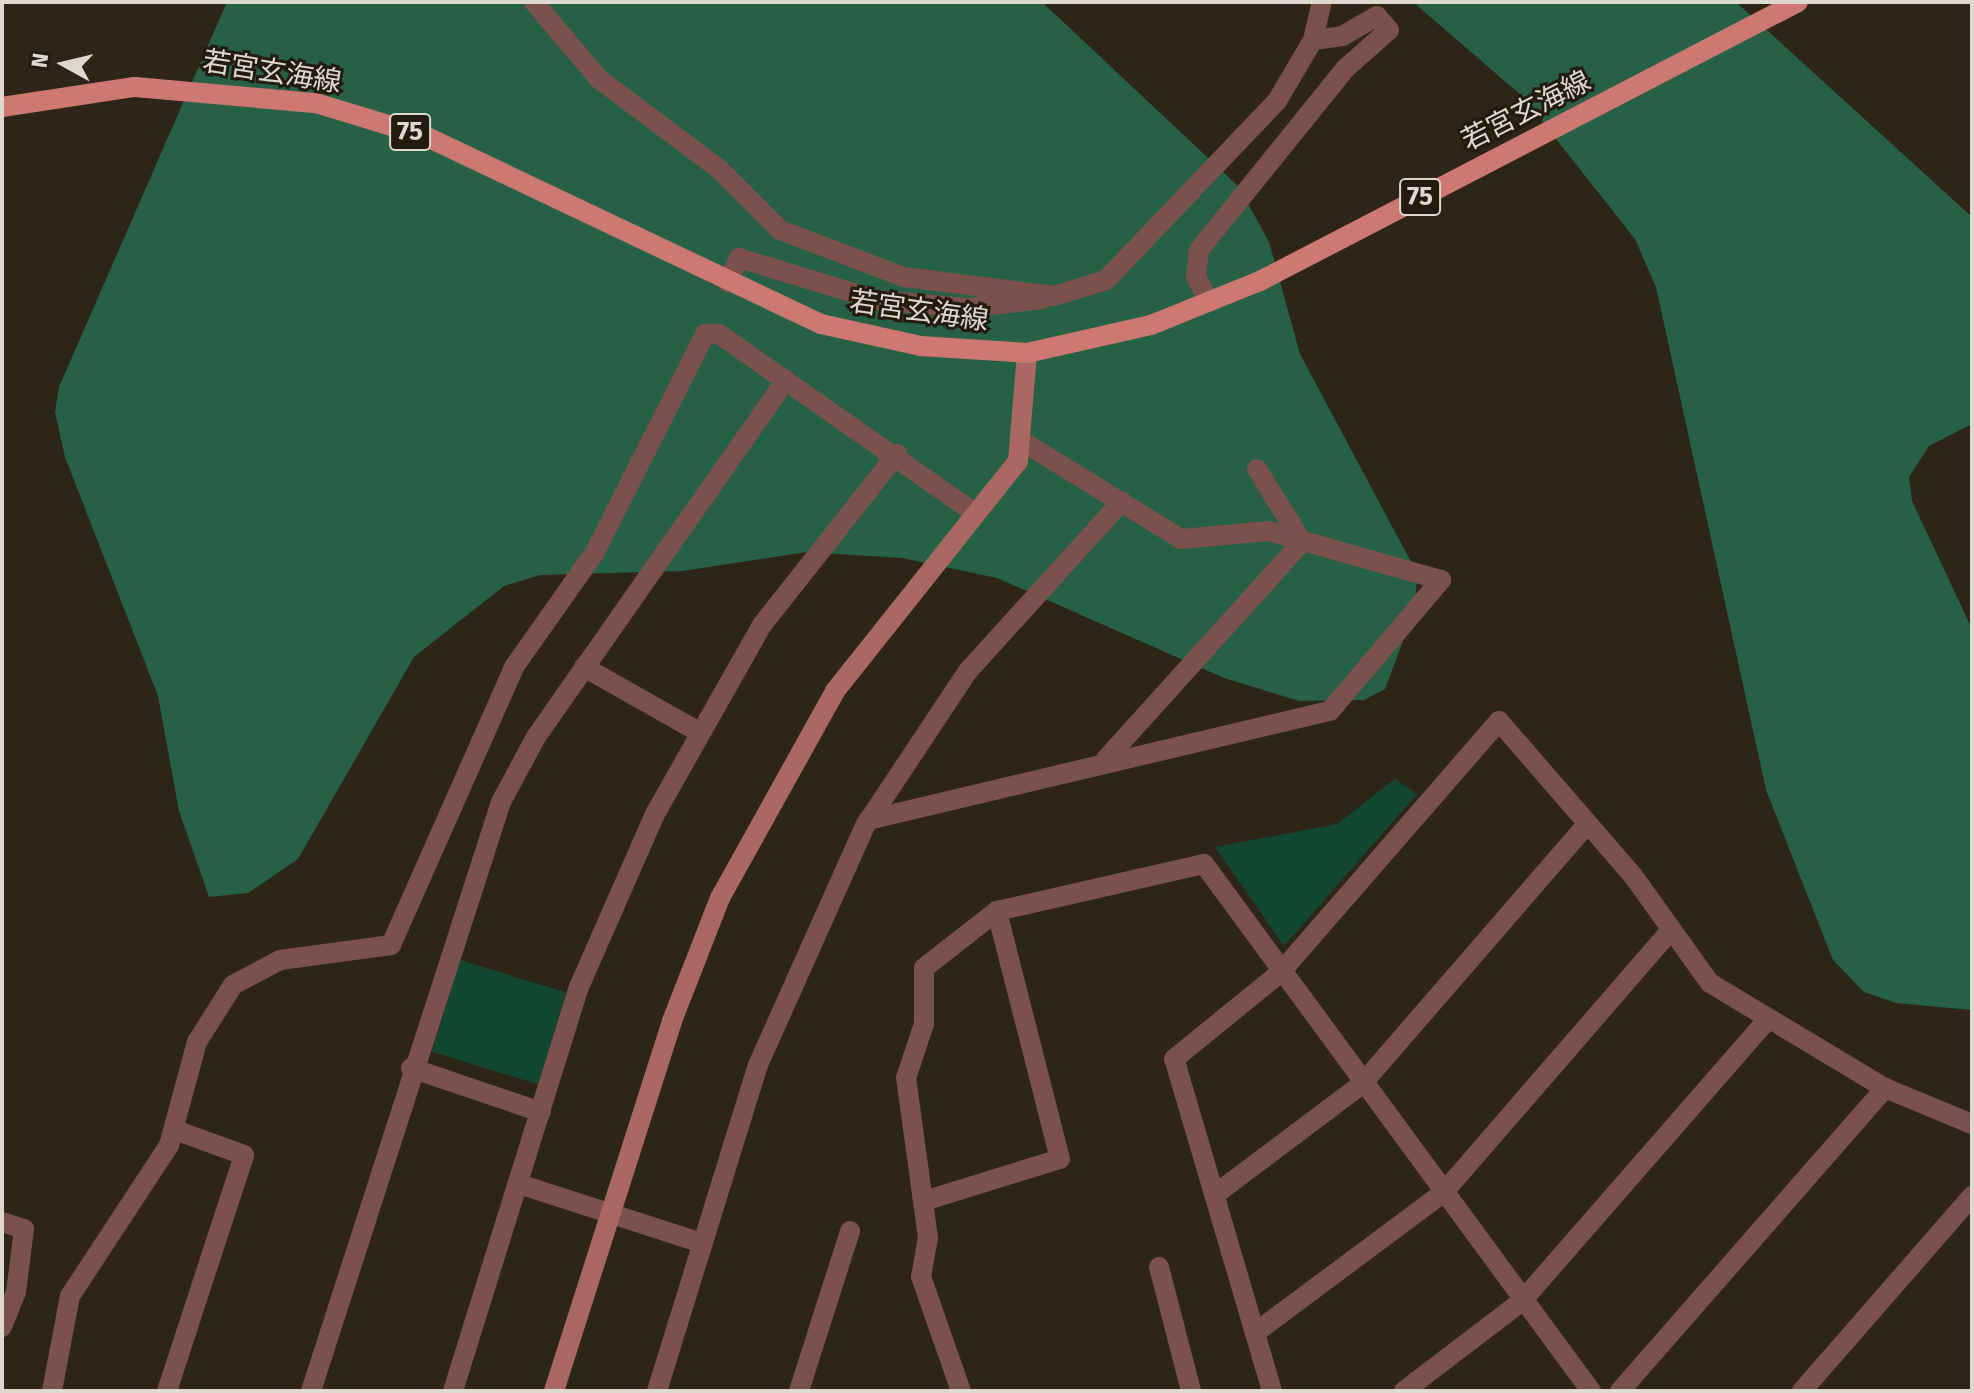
<!DOCTYPE html>
<html>
<head>
<meta charset="utf-8">
<style>
  body { margin:0 }
  #map { position:relative; width:1974px; height:1393px; overflow:hidden; background:#2d2518; font-family:"Fira Sans","Noto Sans JP",sans-serif }
  div>[style] { position:absolute }
  .green>* { inset:0; background:#124831; transform-origin:0 0 }
  .forest>* { inset:0; background:#266046 }
  .street>* { height:20px; margin:-10px; padding:0 10px; transform-origin:10px; border-radius:10px; background:#7a514c }
  .secondary>* { height:20px; margin:-10px; padding:0 10px; transform-origin:10px; border-radius:10px; background:#a96861 }
  .primary>* { height:20px; margin:-10px; padding:0 10px; transform-origin:10px; border-radius:10px; background:#cd7971 }
  span { translate:-50% -50%; white-space:nowrap; text-align:center; line-height:1.15; -webkit-text-stroke:6px #231b0f; paint-order:stroke }
  .shield-label span { padding:2px 6px; background:#231b0f; border:2px solid; border-radius:6px; -webkit-text-stroke-width:0 }
  .shield-label { font-size:26px; color:#ded9d0; font-weight:700 }
  .street-label { font-size:28px; color:#ded9d0 }
  .frame { position:absolute; inset:0; border:4px solid #ded9d0; pointer-events:none }
  .north { position:absolute; left:24px; top:24px; width:80px; height:80px; -webkit-text-stroke:6px #231b0f; paint-order:stroke; rotate:278deg; font-size:22px; font-weight:700; line-height:32px; text-align:center; color:#ded9d0 }
  .north::after { content:''; display:block; margin:auto; width:28px; height:36px; background:#ded9d0; clip-path:polygon(50% 0,100% 100%,50% 72%,0 100%) }
</style>
</head>
<body>
<div id="map">
  <div class="green">
    <i style="clip-path:polygon(1395px 779px,1417px 794px,1284px 946px,1215px 847px,1337px 824px)"></i>
    <i style="left:460px;top:960px;width:111px;height:96px;rotate:17deg"></i>
  </div>
  <div class="forest">
    <i style="clip-path:polygon(227px 2px,1042px 2px,1239px 187px,1269px 242px,1300px 354px,1417px 573px,1415px 609px,1385px 689px,1364px 700px,1299px 701px,1224px 678px,997px 578px,902px 558px,807px 552px,683px 571px,540px 575px,504px 586px,414px 657px,298px 859px,248px 893px,209px 897px,179px 811px,158px 696px,65px 457px,55px 412px,59px 387px)"></i>
    <i style="clip-path:polygon(1413px 2px,1736px 2px,1972px 217px,1972px 424px,1929px 446px,1909px 477px,1912px 501px,1972px 629px,1972px 1010px,1896px 1003px,1864px 992px,1833px 960px,1766px 790px,1656px 287px,1635px 239px,1522px 96px)"></i>
  </div>
  <div class="street">
    <i style="left:534px;top:2px;width:101px;rotate:49.8deg"></i>
    <i style="left:599px;top:79px;width:150px;rotate:36.9deg"></i>
    <i style="left:719px;top:169px;width:86px;rotate:45deg"></i>
    <i style="left:780px;top:230px;width:133px;rotate:20.8deg"></i>
    <i style="left:904px;top:277px;width:151px;rotate:7.2deg"></i>
    <i style="left:1054px;top:296px;width:54px;rotate:-17.1deg"></i>
    <i style="left:1106px;top:280px;width:248px;rotate:-46.3deg"></i>
    <i style="left:1277px;top:101px;width:71px;rotate:-59.5deg"></i>
    <i style="left:1313px;top:40px;width:39px;rotate:-77deg"></i>
    <i style="left:727px;top:282px;width:27px;rotate:-63deg"></i>
    <i style="left:739px;top:258px;width:143px;rotate:17deg"></i>
    <i style="left:876px;top:300px;width:92px;rotate:5deg"></i>
    <i style="left:968px;top:308px;width:75px;rotate:-6.9deg"></i>
    <i style="left:1209px;top:302px;width:28px;rotate:-117deg"></i>
    <i style="left:1196px;top:277px;width:27px;rotate:-84deg"></i>
    <i style="left:1199px;top:250px;width:234px;rotate:-51.1deg"></i>
    <i style="left:1346px;top:68px;width:57px;rotate:-41.5deg"></i>
    <i style="left:1389px;top:30px;width:18px;rotate:-131deg"></i>
    <i style="left:1377px;top:16px;width:39px;rotate:150deg"></i>
    <i style="left:1343px;top:36px;width:30px;rotate:172deg"></i>
    <i style="left:1257px;top:469px;width:86px;rotate:58.3deg"></i>
    <i style="left:584px;top:667px;width:130px;rotate:29.5deg"></i>
    <i style="left:1106px;top:759px;width:292px;rotate:-47.9deg"></i>
    <i style="left:868px;top:820px;width:475px;rotate:-13.3deg"></i>
    <i style="left:1330px;top:711px;width:172px;rotate:-49.7deg"></i>
    <i style="left:1441px;top:580px;width:180px;rotate:-164.2deg"></i>
    <i style="left:1268px;top:531px;width:87px;rotate:174.7deg"></i>
    <i style="left:1181px;top:539px;width:187px;rotate:-148.4deg"></i>
    <i style="left:411px;top:1068px;width:137px;rotate:18.7deg"></i>
    <i style="left:519px;top:1184px;width:192px;rotate:17.9deg"></i>
    <i style="left:1217px;top:1193px;width:181px;rotate:-36.9deg"></i>
    <i style="left:1362px;top:1084px;width:342px;rotate:-49.1deg"></i>
    <i style="left:924px;top:1201px;width:142px;rotate:-17.2deg"></i>
    <i style="left:1060px;top:1159px;width:256px;rotate:-104.3deg"></i>
    <i style="left:2px;top:1222px;width:23px;rotate:18deg"></i>
    <i style="left:24px;top:1229px;width:64px;rotate:97.2deg"></i>
    <i style="left:16px;top:1292px;width:38px;rotate:112deg"></i>
    <i style="left:1159px;top:1267px;width:128px;rotate:75.5deg"></i>
    <i style="left:1255px;top:1333px;width:236px;rotate:-36.7deg"></i>
    <i style="left:1444px;top:1192px;width:345px;rotate:-49.1deg"></i>
    <i style="left:52px;top:1391px;width:97px;rotate:-79.3deg"></i>
    <i style="left:70px;top:1296px;width:181px;rotate:-56.7deg"></i>
    <i style="left:169px;top:1145px;width:107px;rotate:-74.8deg"></i>
    <i style="left:197px;top:1042px;width:67px;rotate:-57.7deg"></i>
    <i style="left:233px;top:985px;width:53px;rotate:-28deg"></i>
    <i style="left:280px;top:960px;width:112px;rotate:-7.7deg"></i>
    <i style="left:391px;top:945px;width:304px;rotate:-66.1deg"></i>
    <i style="left:514px;top:667px;width:141px;rotate:-54.8deg"></i>
    <i style="left:595px;top:552px;width:244px;rotate:-63.2deg"></i>
    <i style="left:705px;top:334px;width:14px"></i>
    <i style="left:719px;top:334px;width:312px;rotate:35deg"></i>
    <i style="left:167px;top:1391px;width:248px;rotate:-71.9deg"></i>
    <i style="left:244px;top:1155px;width:73px;rotate:-160.1deg"></i>
    <i style="left:311px;top:1391px;width:619px;rotate:-72.12deg"></i>
    <i style="left:501px;top:802px;width:74px;rotate:-61.7deg"></i>
    <i style="left:536px;top:737px;width:436px;rotate:-55deg"></i>
    <i style="left:453px;top:1391px;width:423px;rotate:-72.7deg"></i>
    <i style="left:579px;top:987px;width:189px;rotate:-66.3deg"></i>
    <i style="left:655px;top:814px;width:217px;rotate:-60.5deg"></i>
    <i style="left:762px;top:625px;width:218px;rotate:-51.7deg"></i>
    <i style="left:657px;top:1391px;width:341px;rotate:-72.8deg"></i>
    <i style="left:758px;top:1065px;width:262px;rotate:-65.9deg"></i>
    <i style="left:865px;top:826px;width:186px;rotate:-56.4deg"></i>
    <i style="left:968px;top:671px;width:229px;rotate:-47.8deg"></i>
    <i style="left:799px;top:1391px;width:168px;rotate:-72.3deg"></i>
    <i style="left:961px;top:1391px;width:121px;rotate:-109.3deg"></i>
    <i style="left:921px;top:1277px;width:40px;rotate:-80deg"></i>
    <i style="left:928px;top:1238px;width:162px;rotate:-97.8deg"></i>
    <i style="left:906px;top:1078px;width:57px;rotate:-71.6deg"></i>
    <i style="left:924px;top:1024px;width:56px;rotate:-90deg"></i>
    <i style="left:924px;top:968px;width:93px;rotate:-38deg"></i>
    <i style="left:997px;top:911px;width:212px;rotate:-12.8deg"></i>
    <i style="left:1204px;top:864px;width:654px;rotate:53.71deg"></i>
    <i style="left:1272px;top:1391px;width:346px;rotate:-106.4deg"></i>
    <i style="left:1174px;top:1059px;width:136px;rotate:-39.1deg"></i>
    <i style="left:1280px;top:973px;width:334px;rotate:-49deg"></i>
    <i style="left:1499px;top:721px;width:206px;rotate:49.1deg"></i>
    <i style="left:1634px;top:877px;width:130px;rotate:54.4deg"></i>
    <i style="left:1710px;top:983px;width:204px;rotate:31deg"></i>
    <i style="left:1885px;top:1088px;width:94px;rotate:22.5deg"></i>
    <i style="left:1404px;top:1391px;width:148px;rotate:-37.3deg"></i>
    <i style="left:1522px;top:1301px;width:371px;rotate:-48.9deg"></i>
    <i style="left:1620px;top:1391px;width:403px;rotate:-48.8deg"></i>
    <i style="left:1802px;top:1391px;width:259px;rotate:-48.9deg"></i>
  </div>
  <div class="secondary">
    <i style="left:554px;top:1391px;width:388px;rotate:-72.3deg"></i>
    <i style="left:672px;top:1021px;width:132px;rotate:-68.7deg"></i>
    <i style="left:720px;top:898px;width:237px;rotate:-60.9deg"></i>
    <i style="left:835px;top:691px;width:294px;rotate:-51.5deg"></i>
    <i style="left:1018px;top:461px;width:108px;rotate:-85.2deg"></i>
  </div>
  <div class="primary">
    <i style="left:2px;top:107px;width:134px;rotate:-8.6deg"></i>
    <i style="left:135px;top:87px;width:182px;rotate:5.1deg"></i>
    <i style="left:316px;top:103px;width:116px;rotate:17deg"></i>
    <i style="left:427px;top:137px;width:436px;rotate:25.4deg"></i>
    <i style="left:821px;top:324px;width:101px;rotate:12.5deg"></i>
    <i style="left:920px;top:346px;width:107px;rotate:3.7deg"></i>
    <i style="left:1027px;top:353px;width:127px;rotate:-12.7deg"></i>
    <i style="left:1151px;top:325px;width:118px;rotate:-22deg"></i>
    <i style="left:1260px;top:281px;width:606px;rotate:-27.41deg"></i>
  </div>
  <div class="shield-label">
    <span style="left:410px;top:132px">75</span>
    <span style="left:1420px;top:197px">75</span>
  </div>
  <div class="street-label">
    <span style="left:272px;top:72px;rotate:9deg">若宮玄海線</span>
    <span style="left:1526px;top:111px;rotate:-27deg">若宮玄海線</span>
    <span style="left:919px;top:311px;rotate:8deg">若宮玄海線</span>
  </div>
  <div class="frame"></div>
  <div class="north">N</div>
</div>
</body>
</html>
